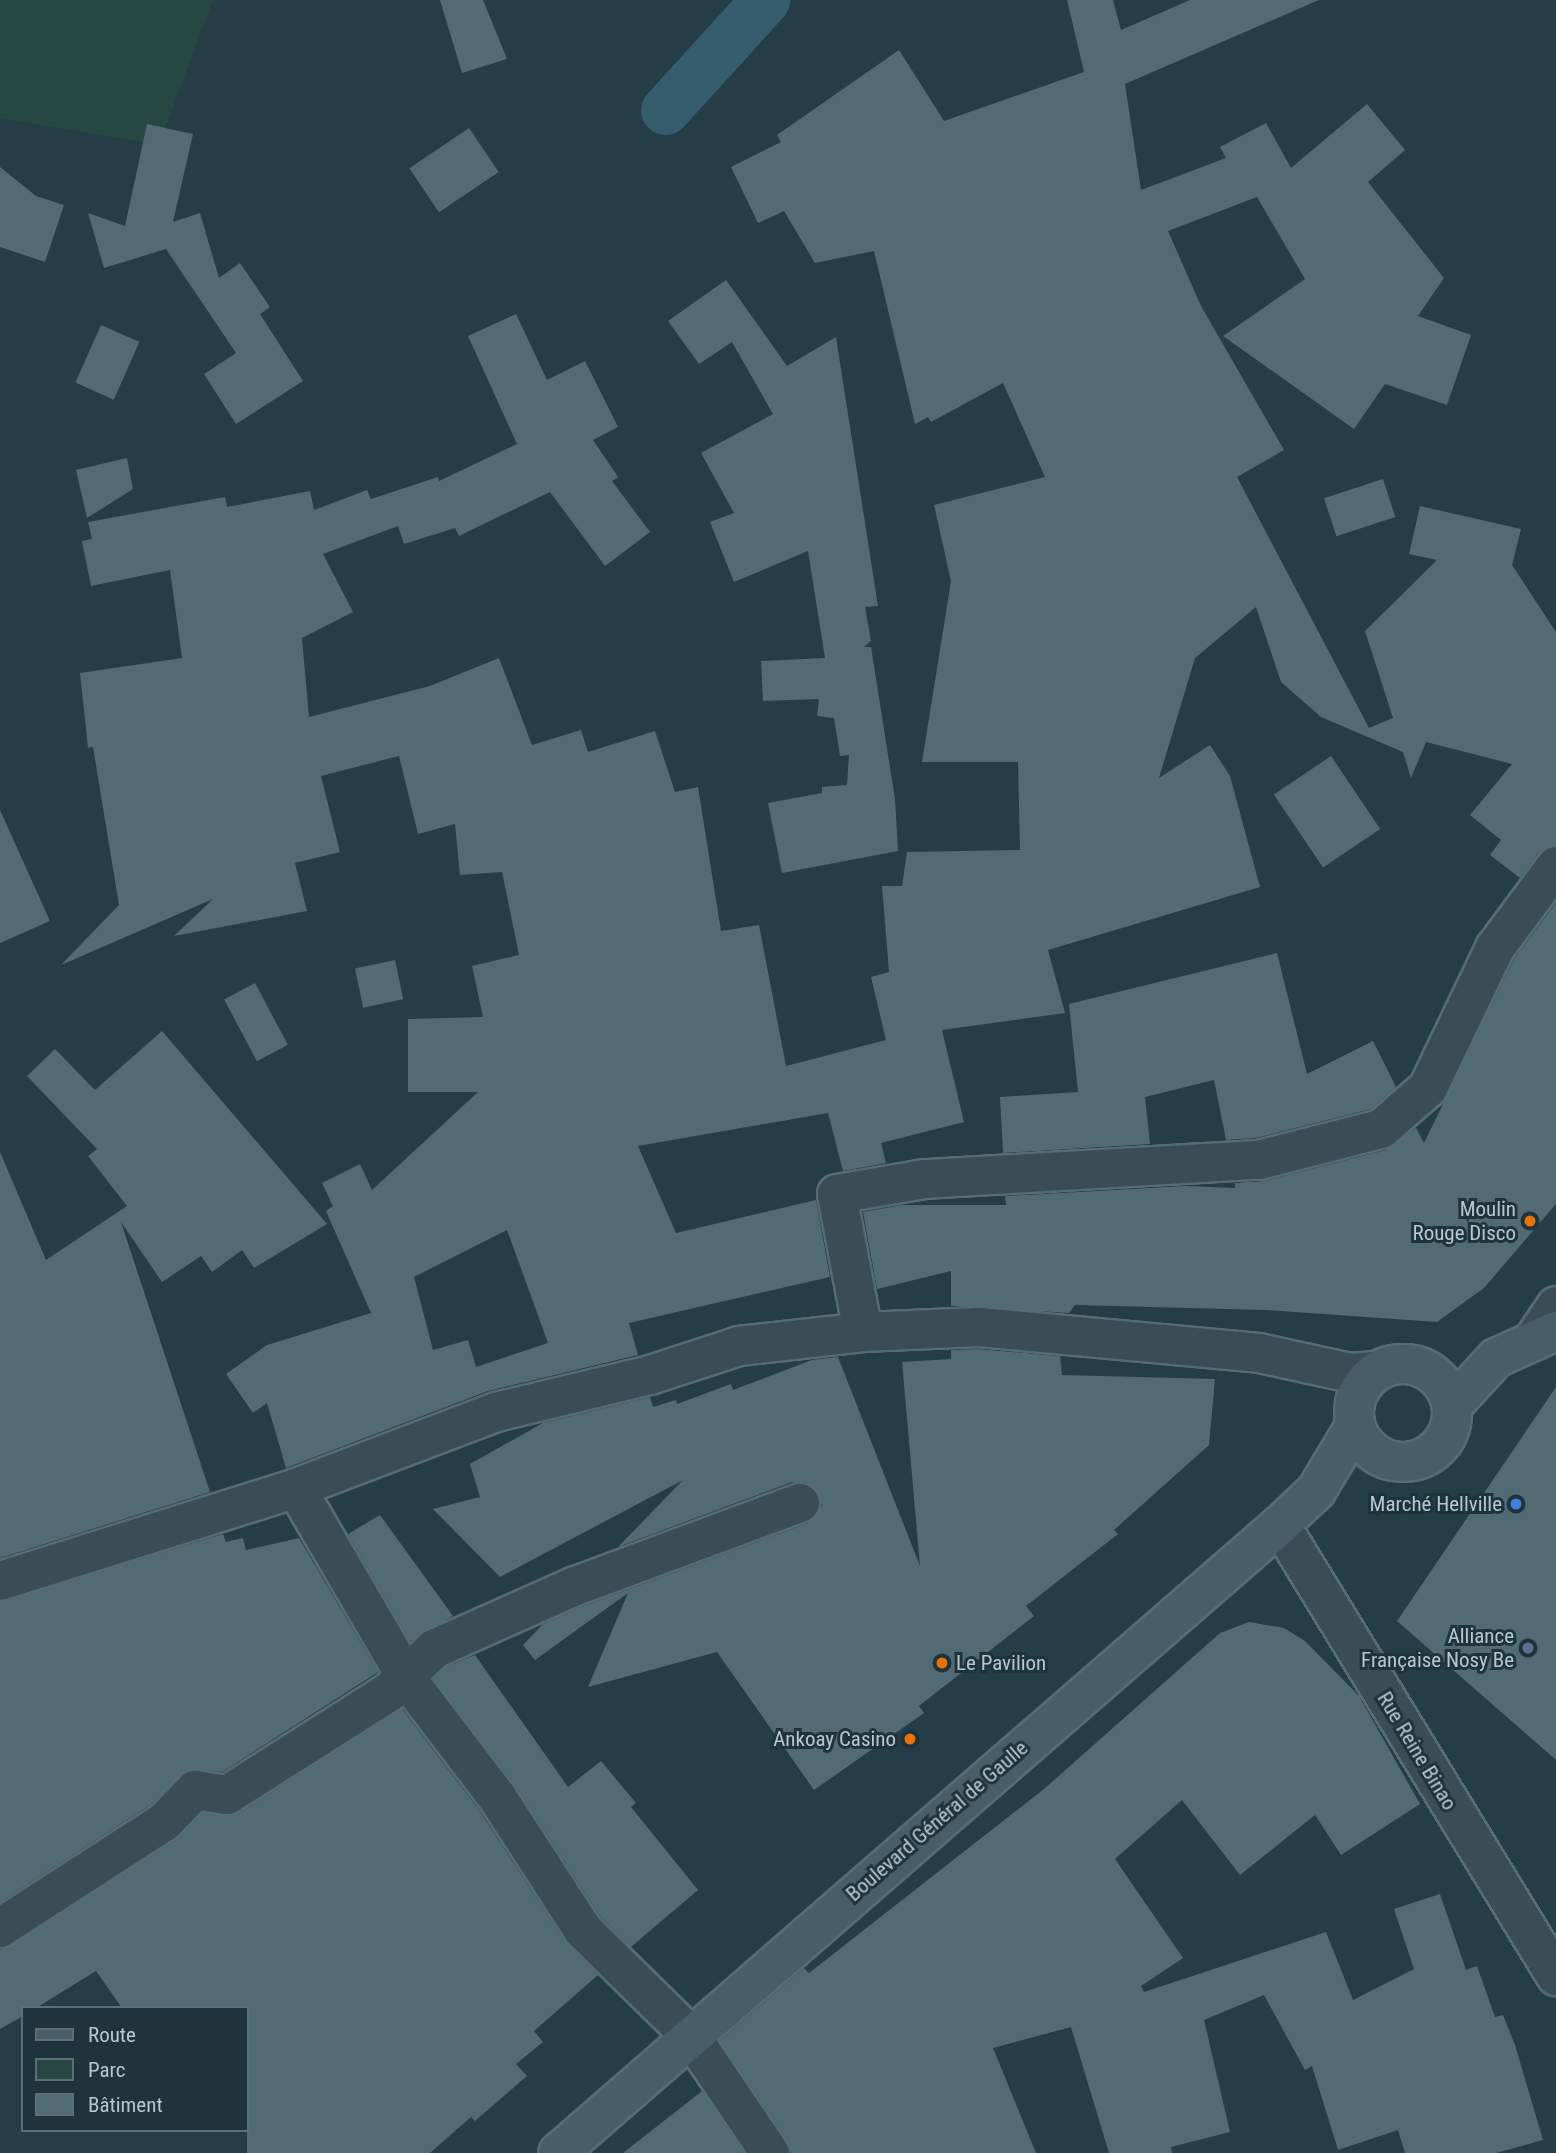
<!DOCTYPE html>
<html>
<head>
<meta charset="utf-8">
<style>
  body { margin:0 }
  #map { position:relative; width:1556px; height:2153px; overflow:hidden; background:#253d47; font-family:"Roboto Condensed",sans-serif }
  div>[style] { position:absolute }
  .green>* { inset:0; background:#274742 }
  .canal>* { height:49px; margin:-24.5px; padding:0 24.5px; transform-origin:24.5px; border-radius:24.5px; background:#365d6d }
  .building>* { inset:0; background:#516a74; transform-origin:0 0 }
  .roads { filter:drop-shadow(2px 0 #586b73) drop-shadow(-2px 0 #586b73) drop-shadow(0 2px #586b73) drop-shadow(0 -2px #586b73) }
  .minor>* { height:38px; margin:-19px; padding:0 19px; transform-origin:19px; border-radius:19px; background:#3a4d56 }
  .secondary>* { height:38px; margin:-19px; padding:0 19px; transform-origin:19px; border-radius:19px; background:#475e69 }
  .secondary>.ring { margin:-19px; padding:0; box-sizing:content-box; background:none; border:38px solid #475e69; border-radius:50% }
  .dots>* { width:19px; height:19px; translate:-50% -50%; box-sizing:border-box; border:4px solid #1e333b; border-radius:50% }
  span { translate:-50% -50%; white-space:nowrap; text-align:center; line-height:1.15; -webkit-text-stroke:6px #1e333b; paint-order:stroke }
  .poi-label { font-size:21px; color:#b8c7cf }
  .right { translate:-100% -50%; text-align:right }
  .left { translate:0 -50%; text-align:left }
  .street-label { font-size:21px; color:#b8c7cf }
  .legend { position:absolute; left:21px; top:2006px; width:228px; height:126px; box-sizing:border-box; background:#1e333b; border:2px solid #5c6e76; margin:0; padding:9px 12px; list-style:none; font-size:21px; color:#b8c7cf }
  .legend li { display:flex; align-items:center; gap:14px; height:35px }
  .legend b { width:35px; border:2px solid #5c6e76 }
</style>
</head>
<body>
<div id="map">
  <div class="green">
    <i style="clip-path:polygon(0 0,213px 0,159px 145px,0 118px)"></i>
  </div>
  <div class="canal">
    <i style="left:665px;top:110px;width:149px;rotate:-47.7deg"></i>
  </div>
  <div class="building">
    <i style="clip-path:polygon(440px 0,483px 0,507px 59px,462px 73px)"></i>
    <i style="clip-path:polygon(evenodd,1067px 0,1113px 0,1121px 30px,1190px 0,1319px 0,1125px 84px,1141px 190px,1226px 158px,1220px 147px,1266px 123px,1291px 168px,1367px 104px,1405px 150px,1368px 182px,1444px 278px,1418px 316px,1471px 335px,1447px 405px,1385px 384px,1354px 429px,1223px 336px,1305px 279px,1257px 197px,1168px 231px,1201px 306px,1284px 450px,1237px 477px,1369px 728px,1393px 718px,1365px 631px,1437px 560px,1409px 554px,1420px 506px,1521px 529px,1512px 565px,1556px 632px,1556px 845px,1539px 852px,1520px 878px,1490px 855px,1501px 840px,1470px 815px,1512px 764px,1426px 742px,1411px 778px,1403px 752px,1321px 717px,1281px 682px,1256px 607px,1195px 658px,1159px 778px,1210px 745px,1230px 776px,1260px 887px,1048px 950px,1065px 1013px,942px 1030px,964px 1122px,881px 1143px,886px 1163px,843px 1171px,828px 1113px,638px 1146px,676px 1233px,816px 1200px,830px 1277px,629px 1323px,638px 1355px,488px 1391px,286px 1468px,267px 1403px,253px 1413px,226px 1374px,267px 1345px,371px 1313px,326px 1211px,333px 1206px,322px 1183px,360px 1164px,372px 1190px,478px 1092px,408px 1092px,408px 1019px,483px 1017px,472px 966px,519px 955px,502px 872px,460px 875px,455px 824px,418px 834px,399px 756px,321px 776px,340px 852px,295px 863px,307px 911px,174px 936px,213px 899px,61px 965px,119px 905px,93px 747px,88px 748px,80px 673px,182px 658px,170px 570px,91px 586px,82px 541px,92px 539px,88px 522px,225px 497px,227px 507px,310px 491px,314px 510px,367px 490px,371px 499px,438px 477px,439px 481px,517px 444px,468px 336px,516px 314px,547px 380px,585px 361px,618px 427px,593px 440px,618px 477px,612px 481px,650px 532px,605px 566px,550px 492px,459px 536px,455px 528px,404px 544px,398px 526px,323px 554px,353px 612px,302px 638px,309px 717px,430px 686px,499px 658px,532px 745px,581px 730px,588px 752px,655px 731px,675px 792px,698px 787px,721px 931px,759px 925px,786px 1066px,886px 1040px,871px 977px,889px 972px,882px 886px,902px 886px,907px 852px,1020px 850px,1018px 762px,922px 762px,951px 581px,934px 505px,1045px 477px,1003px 383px,931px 422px,928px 417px,915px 424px,874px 251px,815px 263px,784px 211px,758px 223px,731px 167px,781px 142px,777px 135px,899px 50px,944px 121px,1084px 72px,1067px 0,507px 1230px,548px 1343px,476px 1367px,468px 1340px,433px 1350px,414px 1277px,507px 1230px)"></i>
    <i style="clip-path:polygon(147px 124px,193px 134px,173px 222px,200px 213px,219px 278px,240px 263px,270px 307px,260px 314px,303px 381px,236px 424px,204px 374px,236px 353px,166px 249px,104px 268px,88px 213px,125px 226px)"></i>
    <i style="left:469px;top:128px;width:53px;height:72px;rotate:56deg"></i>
    <i style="clip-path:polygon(0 167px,36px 196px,64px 205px,45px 262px,0 247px)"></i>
    <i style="clip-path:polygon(726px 280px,787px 366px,836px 337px,878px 606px,865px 607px,871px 641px,864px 647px,871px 647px,895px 799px,898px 851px,782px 873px,768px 803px,822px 793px,822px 787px,847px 785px,849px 755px,840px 756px,834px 718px,817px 716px,819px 699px,763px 701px,761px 661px,825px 658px,808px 551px,734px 582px,710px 522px,734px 513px,701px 453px,773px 414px,732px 342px,699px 364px,668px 321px)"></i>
    <i style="left:101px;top:325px;width:42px;height:63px;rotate:24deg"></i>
    <i style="clip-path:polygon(127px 458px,133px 489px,87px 518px,76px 470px)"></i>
    <i style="left:1383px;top:479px;width:40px;height:62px;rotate:72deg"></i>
    <i style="left:1331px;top:756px;width:88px;height:69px;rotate:56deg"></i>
    <i style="clip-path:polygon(0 810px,50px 921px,0 943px)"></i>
    <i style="clip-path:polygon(1556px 903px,1556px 1204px,1484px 1288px,1437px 1322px,1265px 1310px,1075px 1305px,1069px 1313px,951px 1306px,951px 1271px,877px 1289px,863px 1212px,902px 1205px,1006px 1205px,1005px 1196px,1185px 1186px,1235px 1188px,1235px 1183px,1264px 1181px,1386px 1150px,1416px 1128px,1424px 1143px,1514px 959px)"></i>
    <i style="clip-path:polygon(1277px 953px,1307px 1074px,1373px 1041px,1396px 1087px,1371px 1109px,1256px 1138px,1226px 1140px,1214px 1080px,1145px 1097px,1150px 1144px,1003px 1153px,1000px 1097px,1078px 1092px,1069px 1004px)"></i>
    <i style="left:395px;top:960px;width:40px;height:41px;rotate:78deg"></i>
    <i style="left:255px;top:983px;width:70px;height:35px;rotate:62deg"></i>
    <i style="clip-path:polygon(162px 1031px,327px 1224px,254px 1268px,242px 1250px,212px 1272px,201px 1256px,162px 1282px,121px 1222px,210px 1492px,0 1558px,0 1152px,46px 1260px,127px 1206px,88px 1156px,97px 1149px,27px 1076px,55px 1049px,95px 1090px)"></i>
    <i style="clip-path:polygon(978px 1349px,1060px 1356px,1062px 1375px,1215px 1379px,1209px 1445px,1114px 1530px,1118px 1534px,1026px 1606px,1034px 1616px,919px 1706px,924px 1713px,814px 1790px,717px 1652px,588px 1687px,628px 1593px,535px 1660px,523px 1645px,543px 1624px,581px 1607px,808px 1523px,822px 1506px,813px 1486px,792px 1482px,618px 1547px,683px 1480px,500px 1577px,433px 1509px,480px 1497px,470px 1464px,543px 1423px,650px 1397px,653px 1407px,676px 1400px,677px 1404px,731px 1384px,733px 1390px,812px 1360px,838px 1357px,920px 1566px,902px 1362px,951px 1359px,951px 1350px)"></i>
    <i style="clip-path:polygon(1556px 1387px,1556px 1760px,1397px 1621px)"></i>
    <i style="clip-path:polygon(380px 1515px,453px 1616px,410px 1641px,348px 1534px)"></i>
    <i style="clip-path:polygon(223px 1534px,226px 1542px,243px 1538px,246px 1550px,299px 1538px,378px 1672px,222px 1772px,187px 1770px,150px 1805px,0 1902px,0 1602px)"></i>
    <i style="clip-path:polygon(1249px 1622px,1284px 1628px,1305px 1641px,1359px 1696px,1420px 1804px,1341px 1855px,1315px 1815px,1240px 1875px,1182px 1800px,1115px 1859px,1183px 1958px,1141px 1986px,1144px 1992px,1326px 1932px,1353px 2000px,1414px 1969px,1394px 1909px,1440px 1894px,1466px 1970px,1477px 1966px,1495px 2017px,1503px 2015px,1515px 2045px,1543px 2140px,1496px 2153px,1405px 2153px,1398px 2130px,1338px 2150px,1312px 2066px,1305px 2070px,1264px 1995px,1204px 2020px,1230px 2132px,1171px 2147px,1172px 2153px,1109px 2153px,1071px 2027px,993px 2048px,1036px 2153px,792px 2153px,788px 2141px,720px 2041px,804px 1968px,809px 1973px,1044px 1789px,1220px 1633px)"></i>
    <i style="clip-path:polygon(475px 1655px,568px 1787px,601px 1761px,636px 1803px,631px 1807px,698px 1890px,631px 1947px,600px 1916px,515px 1785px,434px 1679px,446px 1667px)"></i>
    <i style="clip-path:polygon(402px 1709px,479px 1810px,565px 1942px,598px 1975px,534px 2031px,543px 2042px,516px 2064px,527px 2076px,475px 2121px,471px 2117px,430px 2153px,247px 2153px,247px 2008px,122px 2008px,96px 1971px,36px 2008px,23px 2008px,23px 2016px,0 2029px,0 1950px,176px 1840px,203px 1813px,239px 1813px)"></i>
    <i style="clip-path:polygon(702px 2091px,744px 2153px,623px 2153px)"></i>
  </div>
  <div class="roads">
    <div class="minor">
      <i style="left:863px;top:1332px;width:140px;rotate:-100.7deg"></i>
      <i style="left:837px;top:1194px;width:89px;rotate:-9.7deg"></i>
      <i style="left:925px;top:1179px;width:335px;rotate:-3.3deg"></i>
      <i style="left:1259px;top:1160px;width:126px;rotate:-14.3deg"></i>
      <i style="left:1381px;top:1129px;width:62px;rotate:-41.1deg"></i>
      <i style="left:1428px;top:1088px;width:155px;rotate:-64.4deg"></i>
      <i style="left:1495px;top:948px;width:102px;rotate:-53.4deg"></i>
      <i style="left:1536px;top:1336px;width:36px;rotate:-56deg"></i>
      <i style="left:296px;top:1488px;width:221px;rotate:59.8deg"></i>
      <i style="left:407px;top:1679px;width:148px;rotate:52.7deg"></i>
      <i style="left:497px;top:1797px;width:158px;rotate:57.1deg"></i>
      <i style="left:583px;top:1930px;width:150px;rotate:44.5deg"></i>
      <i style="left:690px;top:2035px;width:143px;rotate:55.9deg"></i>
      <i style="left:1280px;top:1525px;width:529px;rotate:58.53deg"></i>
      <i style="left:0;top:1581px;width:310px;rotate:-17.4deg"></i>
      <i style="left:296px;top:1488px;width:214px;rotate:-20.8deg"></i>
      <i style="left:496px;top:1412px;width:158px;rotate:-13.5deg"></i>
      <i style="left:650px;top:1375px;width:94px;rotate:-18deg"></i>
      <i style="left:739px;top:1346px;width:125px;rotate:-6.4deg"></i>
      <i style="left:863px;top:1332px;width:116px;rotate:-2.5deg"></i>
      <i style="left:979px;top:1327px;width:281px;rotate:5.3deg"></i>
      <i style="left:1259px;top:1353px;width:94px;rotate:12.3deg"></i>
      <i style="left:1351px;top:1373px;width:25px;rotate:-5deg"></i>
      <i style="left:0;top:1928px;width:195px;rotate:-32.9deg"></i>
      <i style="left:164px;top:1822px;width:45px;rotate:-45.9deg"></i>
      <i style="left:195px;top:1790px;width:32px;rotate:9deg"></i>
      <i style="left:227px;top:1795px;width:192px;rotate:-32.4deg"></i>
      <i style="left:389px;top:1692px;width:62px;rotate:-43.7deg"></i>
      <i style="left:434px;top:1649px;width:152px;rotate:-24deg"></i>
      <i style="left:573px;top:1587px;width:242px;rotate:-20.3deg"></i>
    </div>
    <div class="secondary">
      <i class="ring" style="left:1354px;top:1364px;width:60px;height:60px"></i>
      <i style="left:1452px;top:1406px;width:65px;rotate:-47.5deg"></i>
      <i style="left:1496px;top:1358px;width:66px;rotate:-24.2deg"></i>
      <i style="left:558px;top:2153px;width:957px;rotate:-41.02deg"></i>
      <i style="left:1280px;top:1525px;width:50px;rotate:-43.4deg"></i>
      <i style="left:1316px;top:1491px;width:76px;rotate:-59deg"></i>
    </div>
  </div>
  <div class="dots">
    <i style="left:1530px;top:1221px;background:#e8710a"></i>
    <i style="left:1516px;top:1504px;background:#3f7fe0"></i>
    <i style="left:1528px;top:1648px;background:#5c6f8a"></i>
    <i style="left:942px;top:1663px;background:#e8710a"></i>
    <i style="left:910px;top:1739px;background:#e8710a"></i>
  </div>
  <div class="poi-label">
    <span class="right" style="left:1516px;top:1221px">Moulin<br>Rouge Disco</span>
    <span class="right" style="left:1502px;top:1504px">Marché Hellville</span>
    <span class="right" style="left:1514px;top:1648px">Alliance<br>Française Nosy Be</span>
    <span class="left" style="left:956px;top:1663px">Le Pavilion</span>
    <span class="right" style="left:896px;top:1739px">Ankoay Casino</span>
  </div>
  <div class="street-label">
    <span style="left:1417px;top:1751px;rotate:59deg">Rue Reine Binao</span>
    <span style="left:937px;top:1821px;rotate:-41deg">Boulevard Général de Gaulle</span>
  </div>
  <ul class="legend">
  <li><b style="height:9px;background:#475e69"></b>Route</li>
  <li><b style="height:19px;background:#274742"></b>Parc</li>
  <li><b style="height:19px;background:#516a74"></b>Bâtiment</li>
  </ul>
</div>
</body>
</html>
